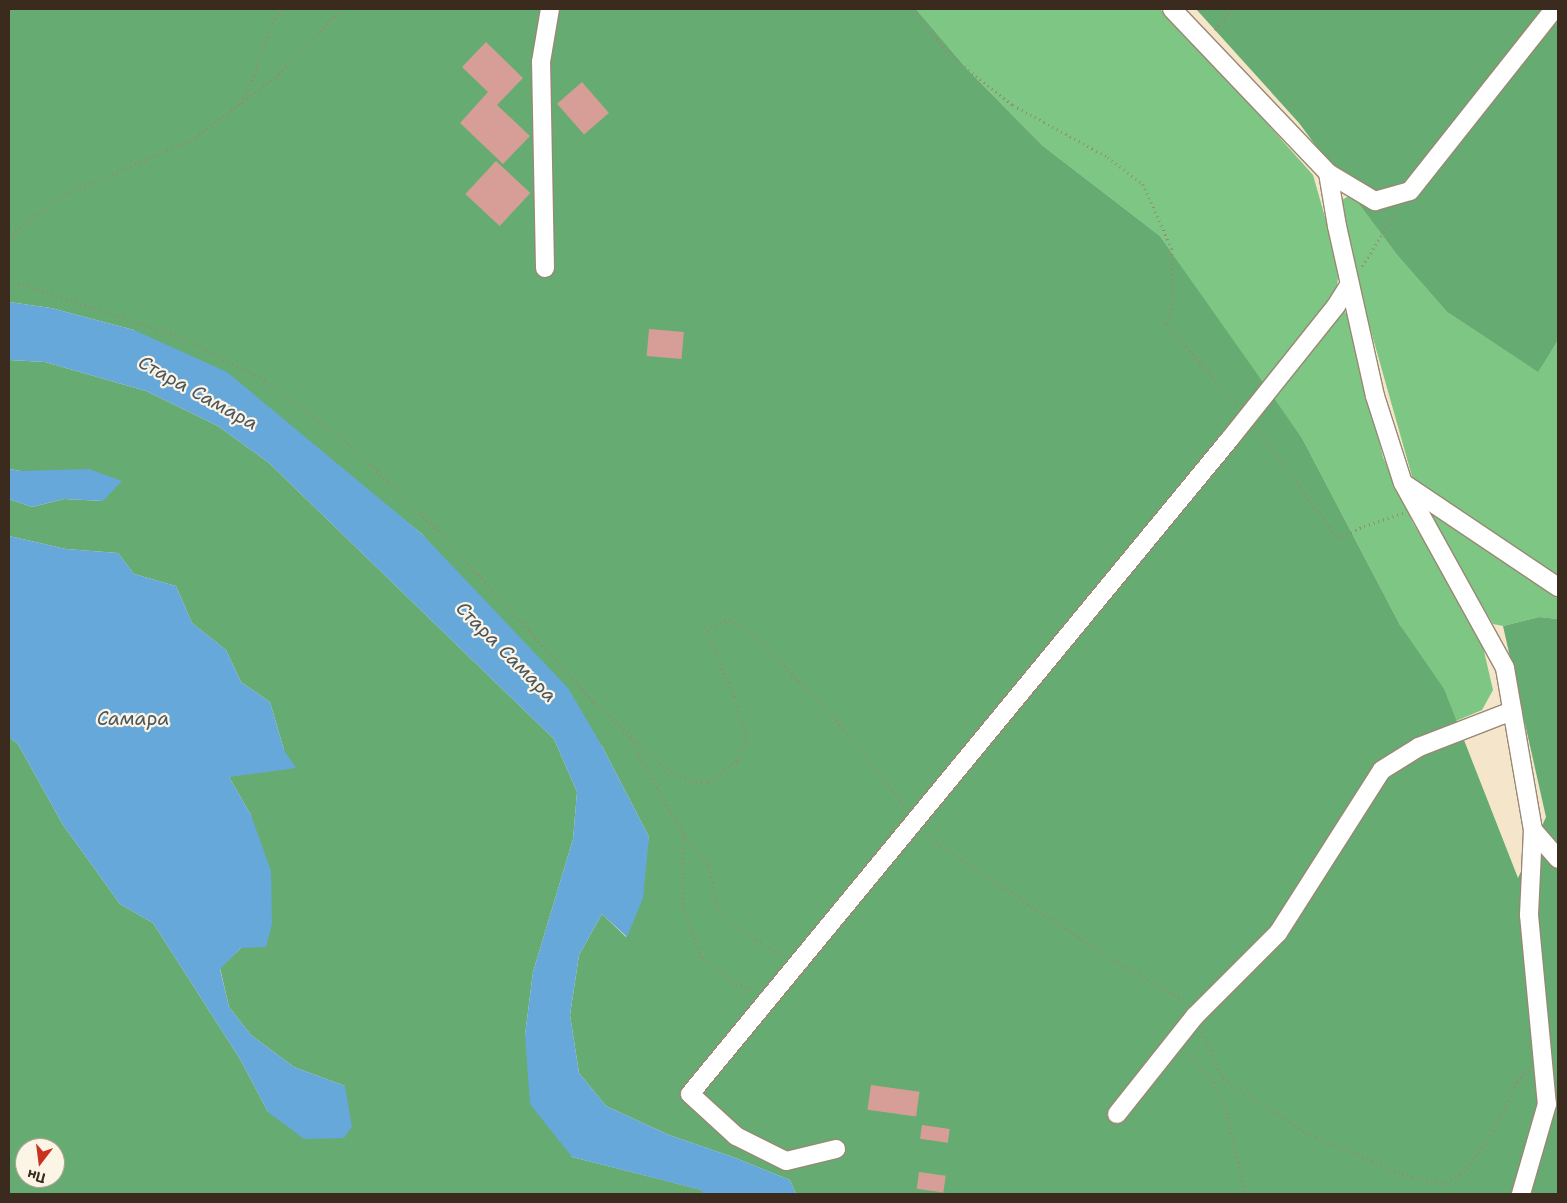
<!DOCTYPE html>
<html>
<head>
<meta charset="utf-8">
<style>
  body { margin:0 }
  #map { position:relative; width:1567px; height:1203px; overflow:hidden; background:#f5e5ca; font-family:"Shantell Sans",sans-serif }
  div>[style] { position:absolute }
  .green>* { inset:0; background:#7dc683 }
  .forest>* { inset:0; background:#66ab71 }
  .water>* { inset:0; background:#67a8da }
  .building>* { inset:0; background:#d79e98; transform-origin:0 0 }
  .path>* { height:2.5px; margin-top:-1.25px; transform-origin:0; background:repeating-linear-gradient(90deg,#988874 0 1px,transparent 0 5px) }
  .roads { filter:drop-shadow(1px 0 #988874) drop-shadow(-1px 0 #988874) drop-shadow(0 1px #988874) drop-shadow(0 -1px #988874) }
  .minor>* { height:18px; margin:-9px; padding:0 9px; transform-origin:9px; border-radius:9px; background:#fff }
  span { translate:-50% -50%; white-space:nowrap; text-align:center; line-height:1.15; -webkit-text-stroke:4.5px #fcf5e5; paint-order:stroke }
  .water-label { font-size:19px; color:#4a5660; font-style:italic }
  .frame { position:absolute; inset:0; border:10px solid #3b2a1e; pointer-events:none }
  .north { position:absolute; left:15px; top:1138px; width:50px; height:50px; box-sizing:border-box; background:#fcf5e5; border:1px solid #afa495; border-radius:50%; rotate:195deg; font-size:14px; font-weight:700; line-height:20px; text-align:center; color:#3b2a1e }
  .north::after { content:''; display:block; margin:auto; width:18px; height:22px; background:#c8321e; clip-path:polygon(50% 0,100% 100%,50% 72%,0 100%) }
</style>
</head>
<body>
<div id="map">
  <div class="green">
    <i style="clip-path:polygon(916px 9px,1160px 9px,1222px 73px,1313px 175px,1339px 266px,1337px 288px,1317px 319px,1263px 384px,1160px 236px,1043px 146px,967px 69px)"></i>
    <i style="clip-path:polygon(1352px 194px,1397px 255px,1447px 312px,1537px 371px,1558px 340px,1558px 581px,1413px 480px,1356px 278px,1342px 200px)"></i>
    <i style="clip-path:polygon(1343px 310px,1348px 315px,1359px 356px,1383px 457px,1413px 523px,1452px 586px,1483px 647px,1493px 690px,1482px 710px,1456px 721px,1400px 625px,1302px 438px,1271px 395px)"></i>
    <i style="clip-path:polygon(1433px 507px,1558px 594px,1558px 619px,1539px 617px,1503px 626px,1493px 624px,1428px 514px)"></i>
  </div>
  <div class="forest">
    <i style="clip-path:polygon(9px 9px,916px 9px,967px 69px,1043px 146px,1160px 236px,1302px 438px,1400px 625px,1444px 689px,1518px 878px,1546px 817px,1503px 626px,1539px 617px,1558px 619px,1558px 1194px,796px 1194px,790px 1180px,733px 1157px,669px 1135px,606px 1106px,579px 1073px,570px 1015px,579px 955px,602px 914px,626px 937px,649px 837px,602px 746px,422px 534px,339px 467px,134px 330px,51px 308px,9px 302px)"></i>
    <i style="clip-path:polygon(1196px 9px,1558px 9px,1558px 340px,1538px 372px,1447px 312px,1397px 255px,1299px 123px)"></i>
    <i style="clip-path:polygon(evenodd,9px 360px,45px 362px,146px 391px,218px 426px,269px 463px,554px 739px,577px 792px,573px 839px,533px 972px,525px 1035px,572px 1157px,702px 1190px,704px 1194px,9px 1194px,9px 737px,18px 744px,63px 825px,120px 904px,153px 923px,240px 1059px,268px 1112px,345px 1086px,294px 1067px,251px 1035px,229px 1007px,220px 968px,241px 948px,251px 815px,229px 777px,284px 750px,270px 702px,241px 682px,226px 650px,192px 623px,176px 586px,134px 574px,118px 553px,66px 549px,9px 536px,9px 499px,32px 507px,64px 499px,103px 501px,21px 471px,9px 469px,9px 360px,25px 1148px,55px 1148px,55px 1178px,25px 1178px,25px 1148px)"></i>
  </div>
  <div class="water">
    <i style="clip-path:polygon(9px 302px,51px 308px,134px 330px,227px 372px,422px 534px,568px 688px,602px 746px,649px 837px,643px 898px,627px 937px,602px 914px,579px 955px,570px 1015px,579px 1073px,606px 1106px,669px 1135px,733px 1157px,790px 1180px,796px 1194px,704px 1194px,701px 1190px,572px 1157px,530px 1104px,525px 1035px,533px 972px,573px 839px,577px 792px,554px 739px,269px 463px,218px 426px,146px 391px,45px 362px,9px 360px)"></i>
    <i style="clip-path:polygon(9px 469px,21px 471px,89px 469px,122px 481px,103px 501px,64px 499px,32px 507px,9px 499px)"></i>
    <i style="clip-path:polygon(9px 536px,66px 549px,118px 553px,134px 574px,176px 586px,192px 623px,226px 650px,241px 682px,270px 702px,284px 750px,296px 768px,229px 777px,251px 815px,271px 871px,272px 924px,266px 947px,241px 948px,220px 969px,229px 1007px,251px 1035px,294px 1067px,345px 1086px,352px 1127px,344px 1138px,304px 1139px,268px 1112px,240px 1059px,153px 923px,120px 904px,63px 825px,18px 744px,9px 737px)"></i>
  </div>
  <div class="building">
    <i style="clip-path:polygon(486px 42px,523px 78px,497px 105px,530px 136px,503px 164px,460px 123px,488px 92px,462px 67px)"></i>
    <i style="left:582px;top:82px;width:41px;height:33px;rotate:49deg"></i>
    <i style="left:496px;top:161px;width:47px;height:45px;rotate:43deg"></i>
    <i style="left:649px;top:329px;width:35px;height:27px;rotate:5deg"></i>
    <i style="left:871px;top:1085px;width:49px;height:25px;rotate:8deg"></i>
    <i style="left:922px;top:1125px;width:28px;height:14px;rotate:8deg"></i>
    <i style="left:919px;top:1172px;width:27px;height:17px;rotate:8deg"></i>
  </div>
  <div class="path">
    <i style="left:910px;top:9px;width:60px;rotate:49.1deg"></i>
    <i style="left:949px;top:54px;width:82px;rotate:38.6deg"></i>
    <i style="left:1013px;top:105px;width:108px;rotate:28.7deg"></i>
    <i style="left:1108px;top:157px;width:44px;rotate:37.6deg"></i>
    <i style="left:1143px;top:184px;width:71px;rotate:66deg"></i>
    <i style="left:1172px;top:249px;width:55px;rotate:89deg"></i>
    <i style="left:1173px;top:304px;width:21px;rotate:109deg"></i>
    <i style="left:1166px;top:324px;width:107px;rotate:48.4deg"></i>
    <i style="left:1215px;top:30px;width:27px;rotate:-51deg"></i>
    <i style="left:240px;top:103px;width:31px;rotate:-63deg"></i>
    <i style="left:254px;top:75px;width:55px;rotate:-70.9deg"></i>
    <i style="left:272px;top:23px;width:17px;rotate:-57deg"></i>
    <i style="left:9px;top:239px;width:24px;rotate:-45deg"></i>
    <i style="left:26px;top:222px;width:49px;rotate:-35deg"></i>
    <i style="left:66px;top:194px;width:141px;rotate:-23.5deg"></i>
    <i style="left:195px;top:138px;width:100px;rotate:-36.9deg"></i>
    <i style="left:275px;top:78px;width:95px;rotate:-46.3deg"></i>
    <i style="left:1362px;top:266px;width:65px;rotate:-57.5deg"></i>
    <i style="left:9px;top:280px;width:179px;rotate:18.2deg"></i>
    <i style="left:179px;top:336px;width:97px;rotate:27.1deg"></i>
    <i style="left:265px;top:380px;width:109px;rotate:37.2deg"></i>
    <i style="left:352px;top:446px;width:135px;rotate:44.7deg"></i>
    <i style="left:448px;top:541px;width:217px;rotate:47.8deg"></i>
    <i style="left:594px;top:702px;width:99px;rotate:42.5deg"></i>
    <i style="left:667px;top:769px;width:27px;rotate:27deg"></i>
    <i style="left:691px;top:781px;width:17px;rotate:3deg"></i>
    <i style="left:708px;top:782px;width:36px;rotate:-36deg"></i>
    <i style="left:737px;top:761px;width:22px;rotate:-63deg"></i>
    <i style="left:747px;top:741px;width:46px;rotate:-106.5deg"></i>
    <i style="left:734px;top:697px;width:74px;rotate:-112.4deg"></i>
    <i style="left:706px;top:629px;width:25px;rotate:-23deg"></i>
    <i style="left:729px;top:619px;width:43px;rotate:35.5deg"></i>
    <i style="left:764px;top:644px;width:118px;rotate:46.7deg"></i>
    <i style="left:845px;top:730px;width:99px;rotate:52deg"></i>
    <i style="left:1258px;top:430px;width:131px;rotate:53.4deg"></i>
    <i style="left:1336px;top:535px;width:6px;rotate:18deg"></i>
    <i style="left:1342px;top:537px;width:25px;rotate:-27deg"></i>
    <i style="left:1364px;top:526px;width:41px;rotate:-18.4deg"></i>
    <i style="left:630px;top:739px;width:108px;rotate:60.6deg"></i>
    <i style="left:683px;top:833px;width:72px;rotate:90deg"></i>
    <i style="left:683px;top:905px;width:56px;rotate:70.3deg"></i>
    <i style="left:702px;top:958px;width:43px;rotate:37.4deg"></i>
    <i style="left:736px;top:984px;width:20px;rotate:20deg"></i>
    <i style="left:925px;top:831px;width:16px;rotate:47deg"></i>
    <i style="left:936px;top:843px;width:212px;rotate:33.5deg"></i>
    <i style="left:1113px;top:960px;width:84px;rotate:29.3deg"></i>
    <i style="left:683px;top:834px;width:43px;rotate:50.7deg"></i>
    <i style="left:710px;top:867px;width:45px;rotate:79.7deg"></i>
    <i style="left:718px;top:911px;width:48px;rotate:37.3deg"></i>
    <i style="left:756px;top:940px;width:31px;rotate:31deg"></i>
    <i style="left:1202px;top:1032px;width:51px;rotate:65.9deg"></i>
    <i style="left:1223px;top:1079px;width:100px;rotate:32.7deg"></i>
    <i style="left:1307px;top:1133px;width:103px;rotate:23.3deg"></i>
    <i style="left:1402px;top:1174px;width:41px;rotate:14deg"></i>
    <i style="left:1442px;top:1184px;width:25px;rotate:-29deg"></i>
    <i style="left:1464px;top:1172px;width:54px;rotate:-54.8deg"></i>
    <i style="left:1495px;top:1128px;width:52px;rotate:-64.9deg"></i>
    <i style="left:1517px;top:1081px;width:16px;rotate:-45deg"></i>
    <i style="left:1188px;top:1052px;width:39px;rotate:50deg"></i>
    <i style="left:1213px;top:1082px;width:24px;rotate:60deg"></i>
    <i style="left:1225px;top:1103px;width:93px;rotate:77deg"></i>
  </div>
  <div class="roads">
    <div class="minor">
      <i style="left:1172px;top:9px;width:226px;rotate:46.4deg"></i>
      <i style="left:1328px;top:173px;width:54px;rotate:80.4deg"></i>
      <i style="left:1337px;top:226px;width:174px;rotate:77.4deg"></i>
      <i style="left:1375px;top:396px;width:91px;rotate:72.2deg"></i>
      <i style="left:1403px;top:483px;width:211px;rotate:61.1deg"></i>
      <i style="left:1505px;top:668px;width:164px;rotate:80.2deg"></i>
      <i style="left:1533px;top:830px;width:85px;rotate:92.7deg"></i>
      <i style="left:1529px;top:915px;width:190px;rotate:84.6deg"></i>
      <i style="left:1547px;top:1104px;width:94px;rotate:106.1deg"></i>
      <i style="left:1328px;top:173px;width:55px;rotate:30.8deg"></i>
      <i style="left:1375px;top:201px;width:36px;rotate:-16deg"></i>
      <i style="left:1410px;top:191px;width:232px;rotate:-51.6deg"></i>
      <i style="left:545px;top:268px;width:206px;rotate:-91.1deg"></i>
      <i style="left:541px;top:62px;width:54px;rotate:-80.4deg"></i>
      <i style="left:1406px;top:485px;width:183px;rotate:33.9deg"></i>
      <i style="left:1533px;top:830px;width:38px;rotate:49deg"></i>
      <i style="left:1117px;top:1114px;width:125px;rotate:-51.5deg"></i>
      <i style="left:1195px;top:1016px;width:117px;rotate:-45deg"></i>
      <i style="left:1278px;top:933px;width:193px;rotate:-57.5deg"></i>
      <i style="left:1382px;top:770px;width:44px;rotate:-31.9deg"></i>
      <i style="left:1419px;top:747px;width:100px;rotate:-21.2deg"></i>
      <i style="left:836px;top:1149px;width:51px;rotate:166.5deg"></i>
      <i style="left:786px;top:1161px;width:56px;rotate:-153.4deg"></i>
      <i style="left:736px;top:1136px;width:62px;rotate:-137.6deg"></i>
      <i style="left:690px;top:1094px;width:847px;rotate:-50.51deg"></i>
      <i style="left:1229px;top:440px;width:171px;rotate:-51.4deg"></i>
      <i style="left:1336px;top:306px;width:26px;rotate:-58deg"></i>
    </div>
  </div>
  <div class="water-label">
    <span style="left:198px;top:393px;rotate:29deg">Стара Самара</span>
    <span style="left:506px;top:652px;rotate:45deg">Стара Самара</span>
    <span style="left:133px;top:719px">Самара</span>
  </div>
  <div class="frame"></div>
  <div class="north">Пн</div>
</div>
</body>
</html>
